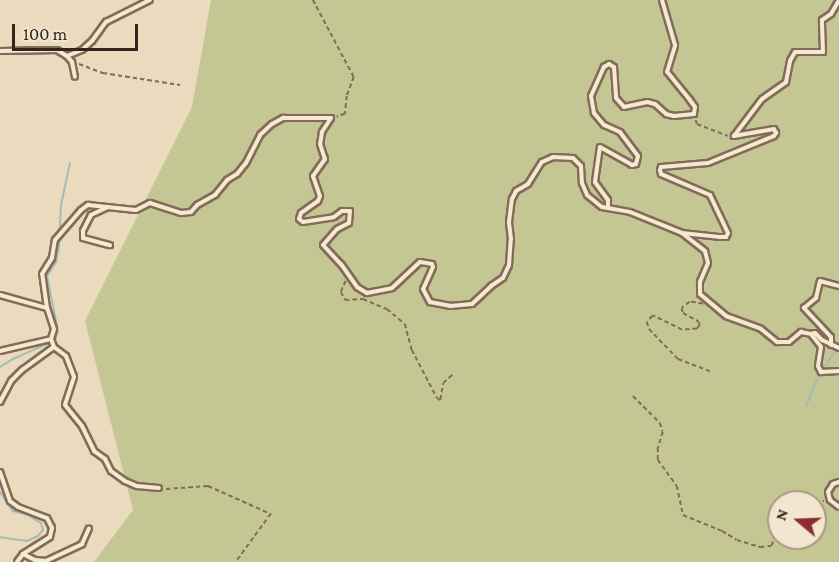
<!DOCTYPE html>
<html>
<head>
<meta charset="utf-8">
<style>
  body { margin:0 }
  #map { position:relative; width:839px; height:562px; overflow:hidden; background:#eadbbf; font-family:"Crimson Pro",serif }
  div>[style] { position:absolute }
  .green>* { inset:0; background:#c4c794 }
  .stream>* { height:2px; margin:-1px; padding:0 1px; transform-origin:1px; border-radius:1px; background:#a2bdb3 }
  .path>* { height:1.5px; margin-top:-0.75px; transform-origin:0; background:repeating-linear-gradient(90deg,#826c58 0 4.5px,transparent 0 7.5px) }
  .roads { filter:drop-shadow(2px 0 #826c58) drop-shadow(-2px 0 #826c58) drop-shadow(0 2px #826c58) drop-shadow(0 -2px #826c58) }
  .service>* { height:4px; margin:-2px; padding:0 2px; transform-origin:2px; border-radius:2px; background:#f6e9d1 }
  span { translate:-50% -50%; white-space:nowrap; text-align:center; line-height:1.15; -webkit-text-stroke:4.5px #f3e6ce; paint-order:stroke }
  .north { position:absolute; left:767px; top:490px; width:60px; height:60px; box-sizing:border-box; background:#f3e6ce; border:2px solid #a69987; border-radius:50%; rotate:289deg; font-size:16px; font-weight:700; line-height:24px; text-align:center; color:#32261c }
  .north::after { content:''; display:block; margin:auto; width:21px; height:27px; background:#8d2c32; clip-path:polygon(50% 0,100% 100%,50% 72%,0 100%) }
  .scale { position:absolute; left:12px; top:24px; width:126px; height:27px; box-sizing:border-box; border:3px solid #32261c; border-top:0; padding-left:8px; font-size:18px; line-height:21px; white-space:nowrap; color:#32261c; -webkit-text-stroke:4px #f3e6ce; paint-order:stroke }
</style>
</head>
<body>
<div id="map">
  <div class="green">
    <i style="clip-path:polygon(evenodd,211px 0,839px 0,839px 562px,94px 562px,133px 510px,85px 321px,192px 107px,211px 0,779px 502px,815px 502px,815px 538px,779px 538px,779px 502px)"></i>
  </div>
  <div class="stream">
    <i style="left:0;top:367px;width:15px;rotate:-32deg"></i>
    <i style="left:13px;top:359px;width:37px;rotate:-24deg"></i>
    <i style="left:47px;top:344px;width:9px;rotate:-27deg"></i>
    <i style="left:55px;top:340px;width:9px;rotate:-72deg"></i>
    <i style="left:58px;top:331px;width:56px;rotate:-101.3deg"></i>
    <i style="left:47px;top:276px;width:17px;rotate:-57deg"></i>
    <i style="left:56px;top:262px;width:15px;rotate:-79deg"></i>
    <i style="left:59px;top:247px;width:42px;rotate:-87.3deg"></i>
    <i style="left:61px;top:205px;width:43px;rotate:-77.9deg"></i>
    <i style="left:823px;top:368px;width:23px;rotate:-52deg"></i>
    <i style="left:806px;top:406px;width:33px;rotate:-67deg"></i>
    <i style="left:0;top:492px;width:23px;rotate:56deg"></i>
    <i style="left:13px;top:511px;width:16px;rotate:15deg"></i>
    <i style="left:28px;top:515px;width:15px;rotate:32deg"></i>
    <i style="left:41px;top:523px;width:7px;rotate:74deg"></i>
    <i style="left:43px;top:530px;width:8px;rotate:130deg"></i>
    <i style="left:38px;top:536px;width:12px;rotate:156deg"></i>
    <i style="left:27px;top:541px;width:27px;rotate:-172deg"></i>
  </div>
  <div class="path">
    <i style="left:313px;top:0;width:87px;rotate:62deg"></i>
    <i style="left:354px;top:77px;width:20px;rotate:110deg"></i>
    <i style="left:347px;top:96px;width:18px;rotate:96deg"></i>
    <i style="left:345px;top:114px;width:9px;rotate:159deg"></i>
    <i style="left:79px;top:64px;width:26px;rotate:21deg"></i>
    <i style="left:103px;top:73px;width:78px;rotate:8.9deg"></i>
    <i style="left:696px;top:120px;width:4px;rotate:76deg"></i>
    <i style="left:697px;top:124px;width:33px;rotate:21deg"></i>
    <i style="left:346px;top:281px;width:12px;rotate:114deg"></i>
    <i style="left:341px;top:292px;width:9px;rotate:63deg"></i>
    <i style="left:345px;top:300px;width:18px;rotate:-3deg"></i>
    <i style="left:363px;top:299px;width:26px;rotate:23deg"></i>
    <i style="left:387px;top:309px;width:23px;rotate:40deg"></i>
    <i style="left:405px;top:324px;width:27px;rotate:75deg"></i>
    <i style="left:412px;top:350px;width:54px;rotate:62.5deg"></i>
    <i style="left:437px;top:398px;width:4px;rotate:34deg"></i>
    <i style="left:440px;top:400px;width:17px;rotate:-80deg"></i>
    <i style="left:443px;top:383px;width:13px;rotate:-42deg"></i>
    <i style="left:703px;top:304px;width:13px;rotate:-171deg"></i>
    <i style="left:690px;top:302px;width:10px;rotate:143deg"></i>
    <i style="left:682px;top:308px;width:5px;rotate:79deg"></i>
    <i style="left:683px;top:313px;width:18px;rotate:29deg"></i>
    <i style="left:699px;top:322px;width:3px;rotate:72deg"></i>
    <i style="left:700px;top:325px;width:5px;rotate:127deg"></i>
    <i style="left:697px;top:329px;width:15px;rotate:176deg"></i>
    <i style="left:682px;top:330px;width:32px;rotate:-154deg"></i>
    <i style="left:653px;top:316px;width:8px;rotate:135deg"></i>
    <i style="left:647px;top:322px;width:7px;rotate:74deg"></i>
    <i style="left:649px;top:329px;width:42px;rotate:46deg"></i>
    <i style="left:678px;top:359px;width:36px;rotate:21deg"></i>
    <i style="left:633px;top:396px;width:38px;rotate:45deg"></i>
    <i style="left:660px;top:423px;width:9px;rotate:72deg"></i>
    <i style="left:663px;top:432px;width:17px;rotate:107deg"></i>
    <i style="left:658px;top:448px;width:12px;rotate:90deg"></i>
    <i style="left:658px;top:460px;width:32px;rotate:54deg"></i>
    <i style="left:677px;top:486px;width:30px;rotate:78deg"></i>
    <i style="left:683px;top:515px;width:42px;rotate:22.3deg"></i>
    <i style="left:722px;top:531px;width:17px;rotate:31deg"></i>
    <i style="left:737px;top:540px;width:24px;rotate:17deg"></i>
    <i style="left:760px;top:547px;width:11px;rotate:-5deg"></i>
    <i style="left:771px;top:546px;width:19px;rotate:-65deg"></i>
    <i style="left:166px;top:489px;width:42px;rotate:-4.1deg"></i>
    <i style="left:208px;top:486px;width:69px;rotate:24deg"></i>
    <i style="left:271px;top:514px;width:59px;rotate:126.1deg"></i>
    <i style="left:815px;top:502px;width:9px;rotate:-6deg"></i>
  </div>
  <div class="roads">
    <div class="service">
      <i style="left:0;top:51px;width:57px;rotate:-1deg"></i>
      <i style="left:57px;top:50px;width:12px;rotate:31deg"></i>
      <i style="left:67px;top:56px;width:8px;rotate:50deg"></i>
      <i style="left:72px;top:62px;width:15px;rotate:79deg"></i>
      <i style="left:67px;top:56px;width:16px;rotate:-22deg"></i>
      <i style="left:82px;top:50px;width:13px;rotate:-42deg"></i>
      <i style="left:92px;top:41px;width:24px;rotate:-54deg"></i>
      <i style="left:106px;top:22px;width:49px;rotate:-26.6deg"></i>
      <i style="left:108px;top:207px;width:19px;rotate:155deg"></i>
      <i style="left:91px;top:215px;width:18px;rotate:117deg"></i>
      <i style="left:83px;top:231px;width:7px;rotate:90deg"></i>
      <i style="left:83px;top:238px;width:28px;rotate:15deg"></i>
      <i style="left:608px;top:208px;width:8px;rotate:-90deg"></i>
      <i style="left:608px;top:200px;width:22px;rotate:-126deg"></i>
      <i style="left:595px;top:182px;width:35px;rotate:-82deg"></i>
      <i style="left:600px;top:147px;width:37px;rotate:29deg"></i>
      <i style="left:632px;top:165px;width:4px;rotate:-14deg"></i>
      <i style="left:636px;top:164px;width:8px;rotate:-76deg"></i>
      <i style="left:638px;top:156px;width:30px;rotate:-127deg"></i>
      <i style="left:620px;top:132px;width:17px;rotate:-156deg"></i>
      <i style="left:604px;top:125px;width:16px;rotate:-130deg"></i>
      <i style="left:594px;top:113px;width:17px;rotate:-100deg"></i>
      <i style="left:591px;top:96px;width:32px;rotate:-66deg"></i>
      <i style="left:604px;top:67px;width:6px;rotate:-31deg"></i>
      <i style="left:609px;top:64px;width:6px;rotate:31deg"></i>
      <i style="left:614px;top:67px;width:31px;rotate:86deg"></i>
      <i style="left:616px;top:98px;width:12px;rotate:48deg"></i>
      <i style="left:624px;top:107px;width:24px;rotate:-12deg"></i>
      <i style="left:647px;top:102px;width:8px;rotate:14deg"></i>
      <i style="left:655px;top:104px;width:15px;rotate:42deg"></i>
      <i style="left:666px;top:114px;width:8px;rotate:14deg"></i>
      <i style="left:674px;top:116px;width:20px;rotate:-6deg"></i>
      <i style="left:694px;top:114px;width:7px;rotate:-82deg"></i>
      <i style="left:695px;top:107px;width:9px;rotate:-126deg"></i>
      <i style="left:690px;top:100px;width:36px;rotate:-129deg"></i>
      <i style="left:667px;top:72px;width:28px;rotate:-73deg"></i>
      <i style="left:675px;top:45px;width:47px;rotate:-106.1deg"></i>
      <i style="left:682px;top:233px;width:37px;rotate:6deg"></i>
      <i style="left:719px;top:237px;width:7px"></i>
      <i style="left:726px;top:237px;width:4px;rotate:-63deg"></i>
      <i style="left:728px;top:233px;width:42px;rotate:-115.3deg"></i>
      <i style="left:710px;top:195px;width:53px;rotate:-156.8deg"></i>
      <i style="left:661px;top:174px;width:4px;rotate:-104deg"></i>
      <i style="left:660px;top:170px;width:3px;rotate:-72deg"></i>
      <i style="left:661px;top:167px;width:47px;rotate:-4.9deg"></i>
      <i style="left:708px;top:163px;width:71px;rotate:-22.2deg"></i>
      <i style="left:774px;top:136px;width:4px;rotate:-56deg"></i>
      <i style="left:776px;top:133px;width:4px;rotate:-117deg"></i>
      <i style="left:774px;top:129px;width:41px;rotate:170.1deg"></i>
      <i style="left:734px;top:136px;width:46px;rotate:-52.9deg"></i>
      <i style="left:762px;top:99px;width:29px;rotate:-35deg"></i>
      <i style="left:786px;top:82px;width:21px;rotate:-79deg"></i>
      <i style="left:790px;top:61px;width:10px;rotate:-61deg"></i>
      <i style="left:795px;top:52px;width:28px"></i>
      <i style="left:823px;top:52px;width:32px;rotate:-92deg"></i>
      <i style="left:822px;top:20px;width:11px;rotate:-34deg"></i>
      <i style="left:831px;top:14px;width:16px;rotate:-60deg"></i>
      <i style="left:0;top:295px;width:49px;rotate:15.5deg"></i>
      <i style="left:811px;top:334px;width:4px;rotate:-14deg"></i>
      <i style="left:815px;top:333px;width:10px;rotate:45deg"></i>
      <i style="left:822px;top:340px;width:19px;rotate:25deg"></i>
      <i style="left:51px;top:339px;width:9px;rotate:69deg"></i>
      <i style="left:54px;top:347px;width:15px;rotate:37deg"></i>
      <i style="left:66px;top:356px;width:22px;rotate:69deg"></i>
      <i style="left:74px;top:377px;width:29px;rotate:108deg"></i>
      <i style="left:65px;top:405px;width:27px;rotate:51deg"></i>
      <i style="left:82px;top:426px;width:28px;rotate:64deg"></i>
      <i style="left:94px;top:451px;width:14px;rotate:36deg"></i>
      <i style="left:105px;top:459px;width:13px;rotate:63deg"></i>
      <i style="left:111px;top:471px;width:17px;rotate:36deg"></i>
      <i style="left:125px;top:481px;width:13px;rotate:23deg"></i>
      <i style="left:137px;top:486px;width:22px;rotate:5deg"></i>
      <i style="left:831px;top:345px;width:8px;rotate:-90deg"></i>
      <i style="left:831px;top:337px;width:40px;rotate:-133deg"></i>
      <i style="left:804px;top:308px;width:16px;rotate:-40deg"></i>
      <i style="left:816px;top:298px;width:17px;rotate:-77deg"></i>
      <i style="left:820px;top:281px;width:20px;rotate:15deg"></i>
      <i style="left:0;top:351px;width:52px;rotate:-13.2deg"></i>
      <i style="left:51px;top:339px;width:10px;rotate:-73deg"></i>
      <i style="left:54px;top:329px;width:22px;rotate:-108deg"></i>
      <i style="left:47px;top:308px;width:34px;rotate:-98deg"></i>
      <i style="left:42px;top:274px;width:19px;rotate:-58deg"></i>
      <i style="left:52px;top:258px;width:18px;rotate:-81deg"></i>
      <i style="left:55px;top:240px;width:40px;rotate:-49deg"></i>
      <i style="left:81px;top:210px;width:9px;rotate:-36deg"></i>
      <i style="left:88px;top:205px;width:48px;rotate:5.9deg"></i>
      <i style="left:136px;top:210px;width:16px;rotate:-27deg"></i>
      <i style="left:150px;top:203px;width:33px;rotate:18deg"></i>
      <i style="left:181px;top:213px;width:10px;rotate:-6deg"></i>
      <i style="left:191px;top:212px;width:9px;rotate:-49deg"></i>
      <i style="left:197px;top:205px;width:21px;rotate:-29deg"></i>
      <i style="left:215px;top:195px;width:19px;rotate:-51deg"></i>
      <i style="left:227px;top:180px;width:12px;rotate:-31deg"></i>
      <i style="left:237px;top:174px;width:14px;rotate:-51deg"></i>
      <i style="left:246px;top:163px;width:31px;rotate:-63deg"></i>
      <i style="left:260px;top:135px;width:16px;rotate:-43deg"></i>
      <i style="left:272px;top:124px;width:13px;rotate:-29deg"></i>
      <i style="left:283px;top:118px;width:48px"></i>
      <i style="left:331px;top:118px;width:17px;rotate:123deg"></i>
      <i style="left:322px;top:132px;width:12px;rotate:99deg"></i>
      <i style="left:320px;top:144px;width:16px;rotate:72deg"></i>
      <i style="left:325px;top:159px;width:21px;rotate:125deg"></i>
      <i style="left:313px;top:176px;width:21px;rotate:71deg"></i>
      <i style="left:320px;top:196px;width:5px;rotate:112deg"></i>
      <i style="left:318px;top:201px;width:21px;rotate:145deg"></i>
      <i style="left:301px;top:213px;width:6px;rotate:108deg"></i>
      <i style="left:299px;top:219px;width:5px;rotate:37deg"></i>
      <i style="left:303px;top:222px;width:31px;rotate:-9deg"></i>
      <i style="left:334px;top:217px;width:10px;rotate:-37deg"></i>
      <i style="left:342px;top:211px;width:8px"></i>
      <i style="left:350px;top:211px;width:12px;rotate:95deg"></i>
      <i style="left:349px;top:223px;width:13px;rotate:153deg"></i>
      <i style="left:337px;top:229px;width:21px;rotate:131deg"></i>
      <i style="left:323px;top:245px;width:26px;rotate:47deg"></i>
      <i style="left:341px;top:264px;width:28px;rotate:55deg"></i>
      <i style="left:357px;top:287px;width:12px;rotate:31deg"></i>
      <i style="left:367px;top:293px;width:25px;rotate:-11deg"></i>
      <i style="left:392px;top:288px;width:38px;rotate:-43deg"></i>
      <i style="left:420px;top:262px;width:12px;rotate:9deg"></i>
      <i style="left:432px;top:264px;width:3px;rotate:72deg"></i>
      <i style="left:433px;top:267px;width:24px;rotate:114deg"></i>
      <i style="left:423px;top:289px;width:15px;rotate:62deg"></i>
      <i style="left:430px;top:302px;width:20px;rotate:11deg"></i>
      <i style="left:450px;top:306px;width:22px;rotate:-5deg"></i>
      <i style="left:472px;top:304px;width:26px;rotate:-43deg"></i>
      <i style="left:491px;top:286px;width:14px;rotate:-34deg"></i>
      <i style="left:503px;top:278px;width:14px;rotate:-65deg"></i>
      <i style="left:509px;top:265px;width:26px;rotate:-86deg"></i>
      <i style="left:511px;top:239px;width:17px;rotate:-97deg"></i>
      <i style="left:509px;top:222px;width:23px;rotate:-83deg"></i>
      <i style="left:512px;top:199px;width:9px;rotate:-63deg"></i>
      <i style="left:516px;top:191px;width:14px;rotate:-30deg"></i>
      <i style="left:528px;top:184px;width:26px;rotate:-58deg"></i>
      <i style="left:542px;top:162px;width:12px;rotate:-24deg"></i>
      <i style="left:553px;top:157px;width:20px;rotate:3deg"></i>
      <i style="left:573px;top:158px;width:11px;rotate:45deg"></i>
      <i style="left:581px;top:166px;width:17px;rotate:87deg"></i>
      <i style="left:582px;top:183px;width:13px;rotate:67deg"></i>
      <i style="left:587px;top:195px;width:19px;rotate:39deg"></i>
      <i style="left:602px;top:207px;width:28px;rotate:10deg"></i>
      <i style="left:630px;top:212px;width:56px;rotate:22deg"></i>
      <i style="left:682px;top:233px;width:29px;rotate:38deg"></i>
      <i style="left:705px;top:251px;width:12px;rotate:76deg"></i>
      <i style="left:708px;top:263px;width:21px;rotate:113deg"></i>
      <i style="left:700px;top:282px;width:12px;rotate:90deg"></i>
      <i style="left:700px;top:294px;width:34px;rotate:40deg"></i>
      <i style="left:726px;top:316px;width:37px;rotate:20deg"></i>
      <i style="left:761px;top:329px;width:21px;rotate:39deg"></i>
      <i style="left:777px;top:342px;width:12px"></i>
      <i style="left:789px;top:342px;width:16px;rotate:-40deg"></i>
      <i style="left:801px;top:332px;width:10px;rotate:11deg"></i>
      <i style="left:811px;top:334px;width:16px;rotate:52deg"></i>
      <i style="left:821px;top:347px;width:19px;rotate:99deg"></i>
      <i style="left:818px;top:366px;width:7px;rotate:63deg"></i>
      <i style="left:821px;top:372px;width:18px;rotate:-3deg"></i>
      <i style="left:0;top:402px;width:24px;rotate:-62deg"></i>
      <i style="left:11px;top:381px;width:16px;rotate:-45deg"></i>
      <i style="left:22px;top:370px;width:39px;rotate:-36deg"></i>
      <i style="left:0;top:472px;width:31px;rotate:71deg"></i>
      <i style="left:10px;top:501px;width:10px;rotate:37deg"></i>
      <i style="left:18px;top:507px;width:31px;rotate:21deg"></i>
      <i style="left:47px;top:518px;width:11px;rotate:63deg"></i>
      <i style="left:52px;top:528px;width:9px;rotate:103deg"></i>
      <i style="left:50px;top:537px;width:32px;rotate:148deg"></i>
      <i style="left:23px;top:554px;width:10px;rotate:127deg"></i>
      <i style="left:839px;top:482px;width:6px;rotate:162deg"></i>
      <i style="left:833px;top:484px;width:9px;rotate:122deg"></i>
      <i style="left:828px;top:492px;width:8px;rotate:76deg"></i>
      <i style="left:830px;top:500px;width:11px;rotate:38deg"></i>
      <i style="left:23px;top:554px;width:13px;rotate:27deg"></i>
      <i style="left:35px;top:560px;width:11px;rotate:5deg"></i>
      <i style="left:46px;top:561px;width:40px;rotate:-25deg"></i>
      <i style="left:82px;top:544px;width:17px;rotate:-66deg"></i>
    </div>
  </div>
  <div class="north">N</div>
  <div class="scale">100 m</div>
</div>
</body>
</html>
